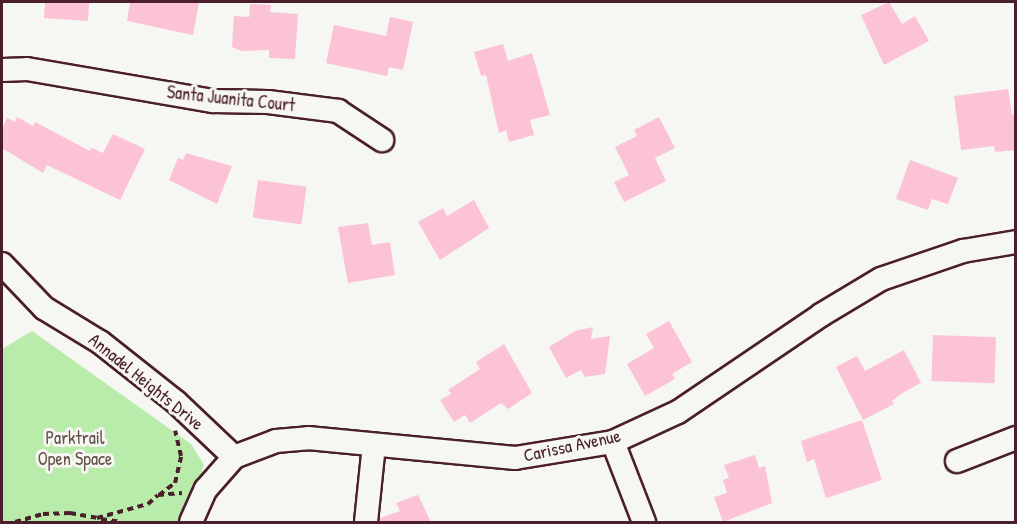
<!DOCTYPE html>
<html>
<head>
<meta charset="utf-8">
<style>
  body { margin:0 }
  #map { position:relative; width:1017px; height:524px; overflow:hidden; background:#f6f6f2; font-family:"Patrick Hand",sans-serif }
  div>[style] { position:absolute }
  .green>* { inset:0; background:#b9ebab }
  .building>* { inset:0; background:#fcc3d6; transform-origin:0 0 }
  .path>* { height:4px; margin-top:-2px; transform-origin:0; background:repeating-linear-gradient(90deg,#4a1f2b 0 6px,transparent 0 10.5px) }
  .roads { filter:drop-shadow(2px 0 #4a1f2b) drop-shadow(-2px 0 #4a1f2b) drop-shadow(0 2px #4a1f2b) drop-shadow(0 -2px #4a1f2b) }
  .minor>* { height:22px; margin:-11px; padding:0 11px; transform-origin:11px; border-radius:11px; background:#f6f6f2 }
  span { translate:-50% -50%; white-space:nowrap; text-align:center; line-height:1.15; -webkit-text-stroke:6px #f6f6f2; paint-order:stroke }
  .street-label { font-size:18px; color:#4a1f2b }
  .park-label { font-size:18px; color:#66524b }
  .frame { position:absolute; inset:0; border:3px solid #4a1f2b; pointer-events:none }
</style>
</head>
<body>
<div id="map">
  <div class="green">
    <i style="clip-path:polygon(32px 331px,191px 444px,204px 465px,182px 522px,2px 522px,2px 349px)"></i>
  </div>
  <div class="building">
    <i style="clip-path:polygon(45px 2px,89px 2px,88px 21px,44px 18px)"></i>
    <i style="clip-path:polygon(130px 2px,199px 2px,193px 35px,127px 21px)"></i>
    <i style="clip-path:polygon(889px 2px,902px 24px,915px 16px,929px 41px,884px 65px,861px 15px)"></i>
    <i style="clip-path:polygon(250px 4px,271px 5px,270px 12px,298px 14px,295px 59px,269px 58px,269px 50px,242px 51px,232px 47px,234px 16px,249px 17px)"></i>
    <i style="clip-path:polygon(390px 17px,413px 22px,403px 70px,389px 67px,387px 76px,326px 63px,334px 25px,386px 36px)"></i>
    <i style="clip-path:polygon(503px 44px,508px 61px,532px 53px,550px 115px,530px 120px,534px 135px,509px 142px,506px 130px,499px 133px,486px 75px,481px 76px,474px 52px)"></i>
    <i style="clip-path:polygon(1008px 89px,1012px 115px,1016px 114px,1016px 150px,995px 152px,994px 146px,961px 150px,954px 96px)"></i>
    <i style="clip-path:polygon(17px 117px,33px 126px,35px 122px,90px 151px,92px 148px,103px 153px,113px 134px,145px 149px,120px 200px,47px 165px,43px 173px,2px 148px,2px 129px,7px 118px,15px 122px)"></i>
    <i style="clip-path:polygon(659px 117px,675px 148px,655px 158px,666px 181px,624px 202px,614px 182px,629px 175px,615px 147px,637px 136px,634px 130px)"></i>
    <i style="clip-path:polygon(186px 153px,232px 166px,217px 204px,169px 180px,178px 158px,183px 160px)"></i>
    <i style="clip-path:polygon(910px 160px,958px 178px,948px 204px,932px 199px,928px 210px,896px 199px)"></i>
    <i style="left:258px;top:180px;width:49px;height:38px;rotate:8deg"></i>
    <i style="clip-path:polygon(474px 200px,489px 228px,440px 260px,418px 222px,443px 208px,447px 216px)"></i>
    <i style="clip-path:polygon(368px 223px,372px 245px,390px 242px,395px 275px,348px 283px,338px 227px)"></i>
    <i style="clip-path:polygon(669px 321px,692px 362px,672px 374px,675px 379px,645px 396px,627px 364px,654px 348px,646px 334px)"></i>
    <i style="clip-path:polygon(593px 327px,591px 339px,610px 336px,605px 374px,585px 377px,581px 370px,566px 378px,549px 347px,575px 331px)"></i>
    <i style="left:933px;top:335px;width:63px;height:46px;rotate:2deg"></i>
    <i style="clip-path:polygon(504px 344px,532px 393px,508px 409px,501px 403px,470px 423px,465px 415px,454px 422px,440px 400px,451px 394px,448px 390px,480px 369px,476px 362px)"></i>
    <i style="clip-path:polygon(904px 350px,921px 383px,902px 393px,892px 401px,894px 404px,863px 420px,836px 367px,857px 356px,865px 371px)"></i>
    <i style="clip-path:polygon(862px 420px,882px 480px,826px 498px,814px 459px,807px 462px,801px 441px)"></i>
    <i style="clip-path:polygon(755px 455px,759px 468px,765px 466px,772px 503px,723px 522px,714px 497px,727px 493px,723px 480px,729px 478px,724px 465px)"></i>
    <i style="clip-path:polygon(418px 495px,431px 522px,380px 522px,380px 518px,400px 511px,396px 503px)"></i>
  </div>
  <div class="path">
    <i style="left:159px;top:495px;width:20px;rotate:-37deg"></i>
    <i style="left:175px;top:483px;width:28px;rotate:-77deg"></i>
    <i style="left:181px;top:456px;width:26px;rotate:-103deg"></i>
    <i style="left:101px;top:519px;width:21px;rotate:8deg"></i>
    <i style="left:15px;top:522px;width:29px;rotate:-16deg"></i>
    <i style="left:43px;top:514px;width:27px;rotate:-2deg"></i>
    <i style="left:70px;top:513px;width:27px;rotate:10deg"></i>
    <i style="left:97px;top:518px;width:53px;rotate:-15.4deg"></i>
    <i style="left:148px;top:504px;width:13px;rotate:-42deg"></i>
    <i style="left:158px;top:495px;width:24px;rotate:-5deg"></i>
  </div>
  <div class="roads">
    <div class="minor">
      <i style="left:2px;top:70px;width:25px;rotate:-2deg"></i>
      <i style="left:27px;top:69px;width:189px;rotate:9.8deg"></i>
      <i style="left:213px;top:101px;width:55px;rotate:1deg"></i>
      <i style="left:268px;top:102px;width:71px;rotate:7.3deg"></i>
      <i style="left:338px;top:111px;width:53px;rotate:33.4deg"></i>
      <i style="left:2px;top:264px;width:61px;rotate:46.3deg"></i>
      <i style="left:44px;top:308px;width:66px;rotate:31.3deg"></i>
      <i style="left:100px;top:342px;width:97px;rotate:38.3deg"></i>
      <i style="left:176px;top:402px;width:80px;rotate:43.5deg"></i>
      <i style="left:613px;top:442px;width:86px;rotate:68.8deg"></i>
      <i style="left:957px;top:461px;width:63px;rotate:-21.3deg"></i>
      <i style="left:191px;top:522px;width:36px;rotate:-66deg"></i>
      <i style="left:206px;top:489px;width:43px;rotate:-48.8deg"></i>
      <i style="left:234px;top:457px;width:45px;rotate:-20.9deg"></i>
      <i style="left:276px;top:441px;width:32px;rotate:-5deg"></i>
      <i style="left:308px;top:438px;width:208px;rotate:5.5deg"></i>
      <i style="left:515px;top:458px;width:99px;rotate:-9.3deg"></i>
      <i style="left:613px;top:442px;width:72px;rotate:-24.8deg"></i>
      <i style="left:678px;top:412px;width:173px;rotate:-34.1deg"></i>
      <i style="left:821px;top:315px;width:70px;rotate:-31deg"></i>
      <i style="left:881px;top:279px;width:87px;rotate:-18.9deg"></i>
      <i style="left:963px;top:251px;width:54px;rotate:-9.6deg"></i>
      <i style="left:366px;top:522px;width:77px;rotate:-84.1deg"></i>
    </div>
  </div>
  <div class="street-label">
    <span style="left:231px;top:99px;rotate:6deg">Santa Juanita Court</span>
    <span style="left:146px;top:382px;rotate:39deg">Annadel Heights Drive</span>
    <span style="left:572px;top:446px;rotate:-12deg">Carissa Avenue</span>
  </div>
  <div class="park-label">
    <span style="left:75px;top:449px">Parktrail<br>Open Space</span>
  </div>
  <div class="frame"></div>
</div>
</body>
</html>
